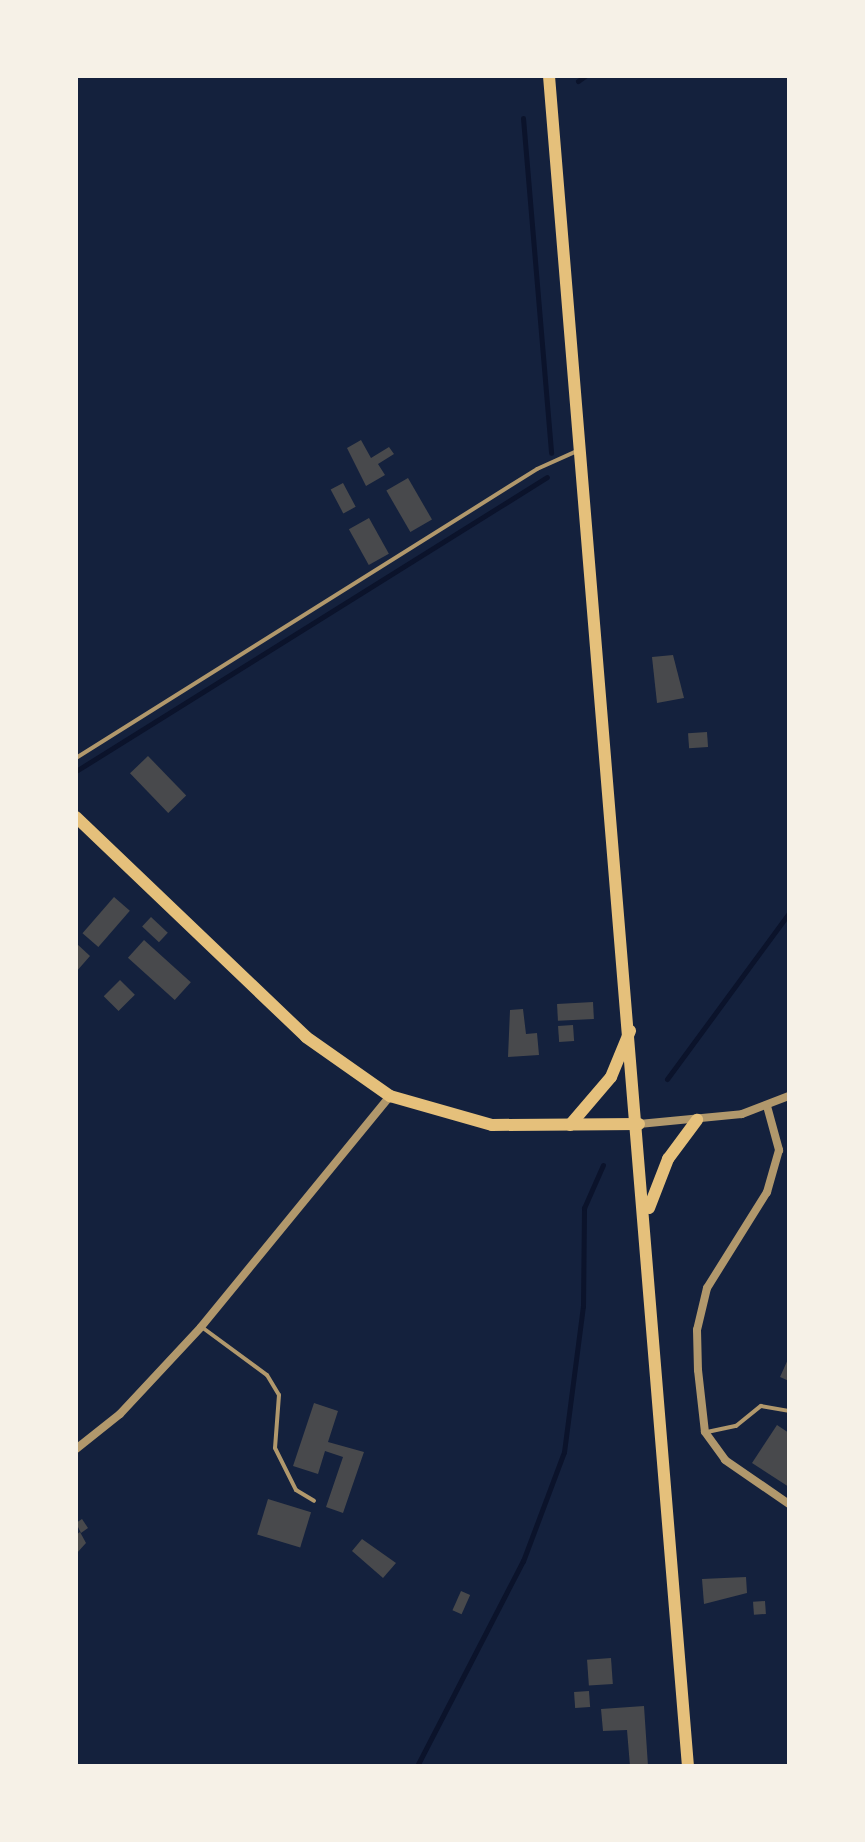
<!DOCTYPE html>
<html>
<head>
<meta charset="utf-8">
<style>
  body { margin:0 }
  #map { position:relative; width:865px; height:1842px; overflow:hidden; background:#14213d; font-family:"DejaVu Sans",sans-serif }
  div>[style] { position:absolute }
  .stream>* { height:5px; margin:-2.5px; padding:0 2.5px; transform-origin:2.5px; border-radius:2.5px; background:#0b132b }
  .building>* { inset:0; background:#48494c; transform-origin:0 0 }
  .service>* { height:4px; margin:-2px; padding:0 2px; transform-origin:2px; border-radius:2px; background:#b1986c }
  .minor>* { height:8px; margin:-4px; padding:0 4px; transform-origin:4px; border-radius:4px; background:#b1986c }
  .secondary>* { height:12px; margin:-6px; padding:0 6px; transform-origin:6px; border-radius:6px; background:#e5c07b }
  span { translate:-50% -50%; white-space:nowrap; text-align:center; line-height:1.15; -webkit-text-stroke:6px #f6f1e7; paint-order:stroke }
  .frame { position:absolute; inset:0; border:78px solid #f6f1e7; pointer-events:none }
</style>
</head>
<body>
<div id="map">
  <div class="stream">
    <i style="left:578px;top:81px;width:9px;rotate:-36deg"></i>
    <i style="left:523px;top:118px;width:336px;rotate:85.2deg"></i>
    <i style="left:76px;top:771px;width:555px;rotate:-31.97deg"></i>
    <i style="left:667px;top:1079px;width:206px;rotate:-53.7deg"></i>
    <i style="left:417px;top:1766px;width:231px;rotate:-62.7deg"></i>
    <i style="left:523px;top:1561px;width:116px;rotate:-69.4deg"></i>
    <i style="left:564px;top:1452px;width:147px;rotate:-82.6deg"></i>
    <i style="left:583px;top:1306px;width:98px;rotate:-89.4deg"></i>
    <i style="left:584px;top:1208px;width:47px;rotate:-66.2deg"></i>
  </div>
  <div class="building">
    <i style="clip-path:polygon(361px 440px,371px 458px,389px 447px,394px 454px,378px 464px,385px 475px,366px 486px,347px 448px)"></i>
    <i style="left:408px;top:478px;width:48px;height:25px;rotate:60deg"></i>
    <i style="left:343px;top:483px;width:27px;height:14px;rotate:62deg"></i>
    <i style="left:369px;top:518px;width:41px;height:23px;rotate:61deg"></i>
    <i style="clip-path:polygon(673px 655px,684px 698px,657px 703px,652px 657px)"></i>
    <i style="left:707px;top:732px;width:15px;height:19px;rotate:86deg"></i>
    <i style="left:148px;top:756px;width:55px;height:25px;rotate:46deg"></i>
    <i style="left:114px;top:897px;width:21px;height:48px;rotate:41deg"></i>
    <i style="left:151px;top:917px;width:23px;height:13px;rotate:43deg"></i>
    <i style="left:144px;top:940px;width:63px;height:24px;rotate:42deg"></i>
    <i style="clip-path:polygon(76px 943px,90px 956px,76px 972px)"></i>
    <i style="left:120px;top:980px;width:21px;height:23px;rotate:45deg"></i>
    <i style="left:593px;top:1002px;width:17px;height:36px;rotate:87deg"></i>
    <i style="clip-path:polygon(523px 1009px,526px 1034px,537px 1033px,539px 1055px,508px 1057px,510px 1010px)"></i>
    <i style="left:573px;top:1025px;width:16px;height:15px;rotate:86deg"></i>
    <i style="clip-path:polygon(789px 1357px,789px 1381px,780px 1377px)"></i>
    <i style="clip-path:polygon(314px 1403px,338px 1411px,328px 1442px,364px 1452px,343px 1513px,326px 1507px,343px 1457px,325px 1451px,318px 1474px,293px 1466px)"></i>
    <i style="clip-path:polygon(777px 1425px,789px 1433px,789px 1487px,752px 1463px)"></i>
    <i style="left:268px;top:1499px;width:45px;height:37px;rotate:17deg"></i>
    <i style="clip-path:polygon(82px 1519px,88px 1528px,81px 1533px,76px 1523px)"></i>
    <i style="clip-path:polygon(80px 1532px,86px 1543px,76px 1554px,76px 1535px)"></i>
    <i style="clip-path:polygon(362px 1539px,396px 1563px,383px 1578px,352px 1551px)"></i>
    <i style="clip-path:polygon(746px 1577px,747px 1593px,704px 1604px,702px 1579px)"></i>
    <i style="left:461px;top:1591px;width:10px;height:21px;rotate:24deg"></i>
    <i style="left:765px;top:1601px;width:13px;height:12px;rotate:86deg"></i>
    <i style="left:611px;top:1658px;width:26px;height:24px;rotate:86deg"></i>
    <i style="left:589px;top:1691px;width:16px;height:15px;rotate:86deg"></i>
    <i style="clip-path:polygon(644px 1706px,648px 1766px,630px 1766px,627px 1730px,603px 1731px,601px 1709px)"></i>
  </div>
  <div class="service">
    <i style="left:76px;top:758px;width:544px;rotate:-32.08deg"></i>
    <i style="left:537px;top:469px;width:46px;rotate:-24.3deg"></i>
    <i style="left:203px;top:1328px;width:79px;rotate:36.3deg"></i>
    <i style="left:267px;top:1375px;width:23px;rotate:59deg"></i>
    <i style="left:279px;top:1395px;width:53px;rotate:94.3deg"></i>
    <i style="left:275px;top:1448px;width:47px;rotate:63.4deg"></i>
    <i style="left:296px;top:1490px;width:21px;rotate:31deg"></i>
    <i style="left:707px;top:1432px;width:30px;rotate:-12deg"></i>
    <i style="left:736px;top:1426px;width:32px;rotate:-39deg"></i>
    <i style="left:761px;top:1406px;width:28px;rotate:10deg"></i>
  </div>
  <div class="minor">
    <i style="left:767px;top:1106px;width:46px;rotate:74.7deg"></i>
    <i style="left:779px;top:1150px;width:44px;rotate:105.9deg"></i>
    <i style="left:767px;top:1192px;width:113px;rotate:122deg"></i>
    <i style="left:707px;top:1288px;width:43px;rotate:103.4deg"></i>
    <i style="left:697px;top:1330px;width:40px;rotate:88.6deg"></i>
    <i style="left:698px;top:1370px;width:62px;rotate:83.6deg"></i>
    <i style="left:705px;top:1432px;width:34px;rotate:54deg"></i>
    <i style="left:725px;top:1460px;width:78px;rotate:34.5deg"></i>
    <i style="left:639px;top:1124px;width:103px;rotate:-5.5deg"></i>
    <i style="left:742px;top:1114px;width:50px;rotate:-21deg"></i>
    <i style="left:76px;top:1449px;width:56px;rotate:-38.5deg"></i>
    <i style="left:120px;top:1414px;width:119px;rotate:-47deg"></i>
    <i style="left:201px;top:1327px;width:298px;rotate:-50.7deg"></i>
  </div>
  <div class="secondary">
    <i style="left:549px;top:76px;width:1696px;rotate:85.3deg"></i>
    <i style="left:76px;top:817px;width:318px;rotate:43.7deg"></i>
    <i style="left:306px;top:1037px;width:103px;rotate:35.1deg"></i>
    <i style="left:390px;top:1096px;width:106px;rotate:15.9deg"></i>
    <i style="left:492px;top:1125px;width:147px;rotate:-0.4deg"></i>
    <i style="left:570px;top:1125px;width:63px;rotate:-49.5deg"></i>
    <i style="left:611px;top:1077px;width:50px;rotate:-67.6deg"></i>
    <i style="left:649px;top:1208px;width:53px;rotate:-68.8deg"></i>
    <i style="left:668px;top:1159px;width:49px;rotate:-53.4deg"></i>
  </div>
  <div class="frame"></div>
</div>
</body>
</html>
